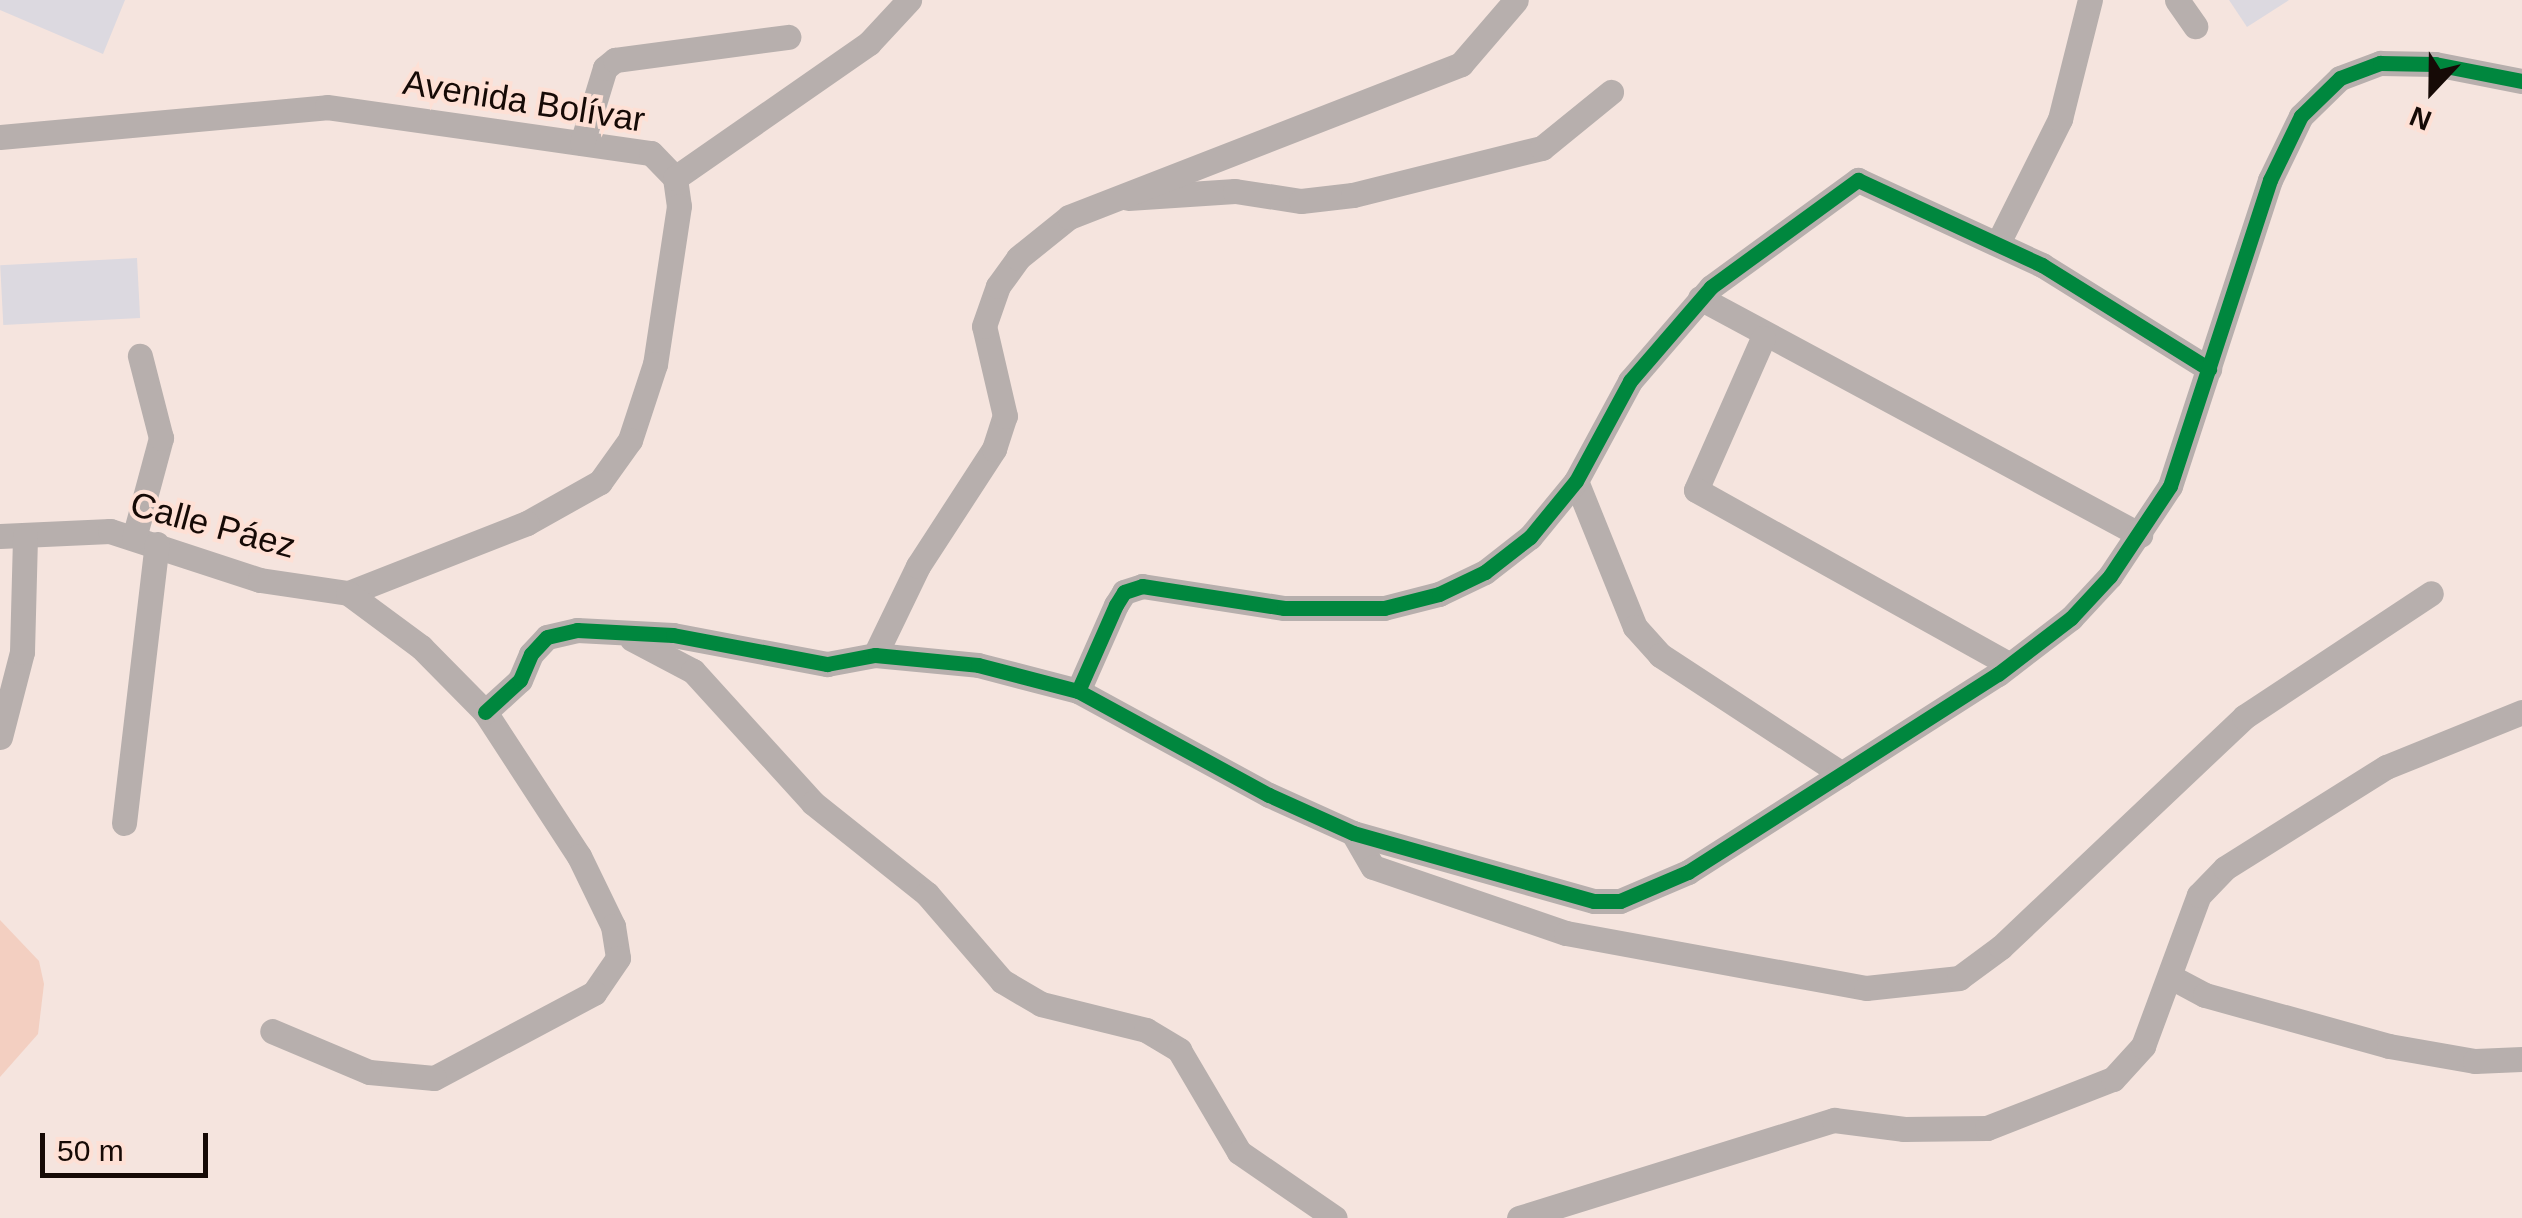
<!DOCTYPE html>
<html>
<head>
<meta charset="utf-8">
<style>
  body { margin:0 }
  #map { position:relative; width:2522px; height:1218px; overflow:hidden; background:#f5e4de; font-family:Arial,sans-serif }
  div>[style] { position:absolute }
  .green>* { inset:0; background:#f3cfc1 }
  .building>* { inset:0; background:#dcd9e0; transform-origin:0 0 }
  .minor>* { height:25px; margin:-12.5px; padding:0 12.5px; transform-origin:12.5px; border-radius:12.5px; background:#b7afad }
  .cycleway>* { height:15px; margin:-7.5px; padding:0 7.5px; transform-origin:7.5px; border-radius:7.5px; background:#00873e }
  span { translate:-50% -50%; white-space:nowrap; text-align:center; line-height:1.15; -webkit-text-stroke:8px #fee0d5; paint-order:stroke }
  .street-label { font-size:35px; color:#160a06 }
  .north { position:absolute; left:2382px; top:40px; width:100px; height:100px; -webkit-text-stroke:8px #fee0d5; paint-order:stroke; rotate:202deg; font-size:28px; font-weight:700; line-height:40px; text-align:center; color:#160a06 }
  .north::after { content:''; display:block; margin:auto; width:35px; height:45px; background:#160a06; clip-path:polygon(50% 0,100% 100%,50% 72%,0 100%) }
  .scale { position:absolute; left:40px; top:1133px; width:168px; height:45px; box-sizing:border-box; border:5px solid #160a06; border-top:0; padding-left:12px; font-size:30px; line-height:35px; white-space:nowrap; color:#160a06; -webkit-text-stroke:8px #fee0d5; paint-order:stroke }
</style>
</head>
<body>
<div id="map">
  <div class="green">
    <i style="clip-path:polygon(0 920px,39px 961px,44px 984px,38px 1034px,0 1077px)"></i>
  </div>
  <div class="building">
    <i style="clip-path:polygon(0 0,125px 0,103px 54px,0 10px)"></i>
    <i style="clip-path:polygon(2229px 0,2289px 0,2247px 27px)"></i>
    <i style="left:137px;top:258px;width:60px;height:137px;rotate:87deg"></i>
  </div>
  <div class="minor">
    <i style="left:2177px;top:0;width:32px;rotate:55deg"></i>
    <i style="left:0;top:137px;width:328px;rotate:-5.2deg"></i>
    <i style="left:327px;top:107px;width:327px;rotate:8.1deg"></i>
    <i style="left:651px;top:153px;width:35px;rotate:46deg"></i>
    <i style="left:675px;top:178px;width:28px;rotate:82deg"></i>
    <i style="left:679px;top:206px;width:160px;rotate:98.6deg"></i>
    <i style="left:655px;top:364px;width:80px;rotate:108.2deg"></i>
    <i style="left:630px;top:440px;width:52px;rotate:125.5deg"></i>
    <i style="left:600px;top:482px;width:84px;rotate:150.7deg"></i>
    <i style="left:527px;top:523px;width:192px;rotate:158.6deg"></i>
    <i style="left:582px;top:143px;width:78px;rotate:-73deg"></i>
    <i style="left:605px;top:68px;width:13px;rotate:-39deg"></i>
    <i style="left:615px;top:60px;width:175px;rotate:-7.6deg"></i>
    <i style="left:675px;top:178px;width:236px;rotate:-34.8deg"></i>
    <i style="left:869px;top:43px;width:59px;rotate:-47.1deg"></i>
    <i style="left:1128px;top:198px;width:107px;rotate:-3.7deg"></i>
    <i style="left:1235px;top:191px;width:67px;rotate:8.6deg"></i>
    <i style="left:1301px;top:201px;width:52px;rotate:-6.6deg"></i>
    <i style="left:1353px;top:195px;width:195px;rotate:-14deg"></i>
    <i style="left:1542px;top:148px;width:89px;rotate:-39.1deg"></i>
    <i style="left:1998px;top:243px;width:139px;rotate:-63.4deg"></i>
    <i style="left:2060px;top:119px;width:123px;rotate:-75.9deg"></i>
    <i style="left:1700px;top:298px;width:500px;rotate:28.3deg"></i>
    <i style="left:1763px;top:338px;width:166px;rotate:113.8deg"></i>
    <i style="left:1696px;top:490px;width:359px;rotate:29.1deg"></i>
    <i style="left:1576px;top:481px;width:157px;rotate:68deg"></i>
    <i style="left:1635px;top:627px;width:38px;rotate:48deg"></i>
    <i style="left:1660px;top:655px;width:217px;rotate:33.2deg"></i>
    <i style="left:0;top:536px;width:110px;rotate:-2.6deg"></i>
    <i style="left:110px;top:531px;width:158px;rotate:18.1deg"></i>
    <i style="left:260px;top:580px;width:89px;rotate:8.4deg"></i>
    <i style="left:348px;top:593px;width:91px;rotate:36.5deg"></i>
    <i style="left:421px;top:647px;width:91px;rotate:45.4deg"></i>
    <i style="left:485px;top:712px;width:172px;rotate:56.9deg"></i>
    <i style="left:579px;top:856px;width:78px;rotate:64.1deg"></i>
    <i style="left:613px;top:926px;width:32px;rotate:81deg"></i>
    <i style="left:618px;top:958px;width:42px;rotate:124.4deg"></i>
    <i style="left:594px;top:993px;width:181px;rotate:152deg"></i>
    <i style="left:434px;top:1078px;width:65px;rotate:-174.7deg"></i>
    <i style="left:369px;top:1072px;width:105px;rotate:-157.1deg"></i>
    <i style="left:134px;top:538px;width:104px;rotate:-74.9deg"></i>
    <i style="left:161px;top:438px;width:85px;rotate:-104.4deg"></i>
    <i style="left:632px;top:639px;width:69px;rotate:27.7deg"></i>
    <i style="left:693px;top:671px;width:178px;rotate:47.7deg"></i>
    <i style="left:813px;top:803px;width:146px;rotate:38.6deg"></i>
    <i style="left:927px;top:894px;width:115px;rotate:49.2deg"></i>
    <i style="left:1002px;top:981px;width:45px;rotate:30.5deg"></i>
    <i style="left:1041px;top:1004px;width:108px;rotate:13.9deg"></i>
    <i style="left:1146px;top:1030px;width:39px;rotate:31deg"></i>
    <i style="left:1179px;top:1050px;width:118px;rotate:59.5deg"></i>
    <i style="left:1239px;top:1152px;width:116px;rotate:34.5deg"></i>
    <i style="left:875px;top:655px;width:99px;rotate:-64.2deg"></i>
    <i style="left:918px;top:566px;width:140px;rotate:-57deg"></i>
    <i style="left:994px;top:449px;width:35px;rotate:-72deg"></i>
    <i style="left:1005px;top:416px;width:92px;rotate:-103.1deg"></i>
    <i style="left:984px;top:326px;width:42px;rotate:-70.7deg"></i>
    <i style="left:998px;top:286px;width:34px;rotate:-54deg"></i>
    <i style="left:1018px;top:258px;width:65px;rotate:-38.8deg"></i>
    <i style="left:1069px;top:217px;width:421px;rotate:-21.3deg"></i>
    <i style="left:1461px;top:64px;width:84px;rotate:-49.3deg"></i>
    <i style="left:1078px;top:691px;width:94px;rotate:-66.2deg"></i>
    <i style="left:1116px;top:605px;width:15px;rotate:-58deg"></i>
    <i style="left:1124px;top:592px;width:19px;rotate:-18deg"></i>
    <i style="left:1142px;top:586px;width:144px;rotate:8.8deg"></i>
    <i style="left:1284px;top:608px;width:100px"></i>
    <i style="left:1384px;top:608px;width:57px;rotate:-14.3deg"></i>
    <i style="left:1439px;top:594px;width:51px;rotate:-25.6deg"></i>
    <i style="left:1485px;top:572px;width:57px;rotate:-37.9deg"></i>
    <i style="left:1530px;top:537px;width:72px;rotate:-50.6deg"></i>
    <i style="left:1576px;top:481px;width:114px;rotate:-61.6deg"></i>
    <i style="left:1630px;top:381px;width:124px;rotate:-49.2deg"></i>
    <i style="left:1711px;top:287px;width:182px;rotate:-36.1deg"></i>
    <i style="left:1858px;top:180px;width:203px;rotate:24.8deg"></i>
    <i style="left:2042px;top:265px;width:197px;rotate:31.9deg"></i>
    <i style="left:485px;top:712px;width:47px;rotate:-42.4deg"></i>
    <i style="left:520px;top:680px;width:28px;rotate:-67deg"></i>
    <i style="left:531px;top:654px;width:23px;rotate:-47deg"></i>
    <i style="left:547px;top:637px;width:31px;rotate:-13deg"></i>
    <i style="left:577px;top:630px;width:96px;rotate:3deg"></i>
    <i style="left:673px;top:635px;width:157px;rotate:10.7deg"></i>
    <i style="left:827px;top:664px;width:49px;rotate:-10.6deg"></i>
    <i style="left:875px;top:655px;width:103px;rotate:5.5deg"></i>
    <i style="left:978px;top:665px;width:103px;rotate:14.6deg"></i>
    <i style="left:1078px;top:691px;width:217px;rotate:28.6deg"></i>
    <i style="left:1269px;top:795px;width:92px;rotate:24.3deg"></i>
    <i style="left:1353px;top:833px;width:250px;rotate:15.8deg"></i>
    <i style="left:1594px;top:901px;width:26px"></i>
    <i style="left:1620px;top:901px;width:74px;rotate:-23.1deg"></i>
    <i style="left:1688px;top:872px;width:368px;rotate:-32.6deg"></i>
    <i style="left:1998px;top:674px;width:92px;rotate:-37.5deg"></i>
    <i style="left:2071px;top:618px;width:57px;rotate:-47.1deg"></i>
    <i style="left:2110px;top:576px;width:108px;rotate:-56.3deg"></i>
    <i style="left:2170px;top:486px;width:322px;rotate:-71.9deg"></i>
    <i style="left:2270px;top:180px;width:71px;rotate:-64.2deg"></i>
    <i style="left:2301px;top:116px;width:54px;rotate:-44.3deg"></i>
    <i style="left:2340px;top:78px;width:43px;rotate:-20.6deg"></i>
    <i style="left:2380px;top:63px;width:55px;rotate:1deg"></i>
    <i style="left:2435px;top:64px;width:89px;rotate:11.1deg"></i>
    <i style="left:0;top:737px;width:88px;rotate:-75.5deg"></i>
    <i style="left:22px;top:652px;width:116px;rotate:-88.5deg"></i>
    <i style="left:124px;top:823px;width:281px;rotate:-83.3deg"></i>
    <i style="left:1353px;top:833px;width:39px;rotate:60deg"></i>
    <i style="left:1373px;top:867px;width:204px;rotate:18.9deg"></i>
    <i style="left:1566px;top:933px;width:305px;rotate:10.4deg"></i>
    <i style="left:1866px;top:988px;width:94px;rotate:-6.1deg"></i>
    <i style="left:1959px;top:978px;width:52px;rotate:-36.4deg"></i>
    <i style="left:2001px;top:947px;width:335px;rotate:-43.4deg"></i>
    <i style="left:2244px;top:717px;width:224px;rotate:-33.5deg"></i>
    <i style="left:2171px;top:977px;width:38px;rotate:28deg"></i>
    <i style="left:2205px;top:995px;width:191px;rotate:15.5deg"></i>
    <i style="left:2389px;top:1046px;width:87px;rotate:9.9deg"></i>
    <i style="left:2475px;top:1061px;width:47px;rotate:-2.4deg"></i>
    <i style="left:1519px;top:1218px;width:330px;rotate:-17.3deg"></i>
    <i style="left:1834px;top:1120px;width:71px;rotate:7.3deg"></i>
    <i style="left:1904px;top:1129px;width:83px;rotate:-0.7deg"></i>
    <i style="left:1987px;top:1128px;width:135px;rotate:-21.3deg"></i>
    <i style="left:2113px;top:1079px;width:45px;rotate:-47.7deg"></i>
    <i style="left:2143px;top:1046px;width:161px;rotate:-69.7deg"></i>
    <i style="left:2199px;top:895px;width:37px;rotate:-46deg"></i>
    <i style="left:2225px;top:868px;width:190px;rotate:-32.1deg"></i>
    <i style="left:2386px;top:767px;width:147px;rotate:-22deg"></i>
  </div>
  <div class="cycleway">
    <i style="left:1078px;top:691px;width:94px;rotate:-66.2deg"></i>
    <i style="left:1116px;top:605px;width:15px;rotate:-58deg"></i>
    <i style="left:1124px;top:592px;width:19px;rotate:-18deg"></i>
    <i style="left:1142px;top:586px;width:144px;rotate:8.8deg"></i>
    <i style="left:1284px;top:608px;width:100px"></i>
    <i style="left:1384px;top:608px;width:57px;rotate:-14.3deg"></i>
    <i style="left:1439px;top:594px;width:51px;rotate:-25.6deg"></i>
    <i style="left:1485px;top:572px;width:57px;rotate:-37.9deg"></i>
    <i style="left:1530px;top:537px;width:72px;rotate:-50.6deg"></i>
    <i style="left:1576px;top:481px;width:114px;rotate:-61.6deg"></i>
    <i style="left:1630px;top:381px;width:124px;rotate:-49.2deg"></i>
    <i style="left:1711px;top:287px;width:182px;rotate:-36.1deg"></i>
    <i style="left:1858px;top:180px;width:203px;rotate:24.8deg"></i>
    <i style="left:2042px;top:265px;width:197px;rotate:31.9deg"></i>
    <i style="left:485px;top:712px;width:47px;rotate:-42.4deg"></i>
    <i style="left:520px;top:680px;width:28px;rotate:-67deg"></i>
    <i style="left:531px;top:654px;width:23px;rotate:-47deg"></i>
    <i style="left:547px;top:637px;width:31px;rotate:-13deg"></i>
    <i style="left:577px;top:630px;width:96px;rotate:3deg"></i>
    <i style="left:673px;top:635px;width:157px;rotate:10.7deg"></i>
    <i style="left:827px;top:664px;width:49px;rotate:-10.6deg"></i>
    <i style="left:875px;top:655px;width:103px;rotate:5.5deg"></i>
    <i style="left:978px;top:665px;width:103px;rotate:14.6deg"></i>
    <i style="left:1078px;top:691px;width:217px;rotate:28.6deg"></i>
    <i style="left:1269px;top:795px;width:92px;rotate:24.3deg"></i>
    <i style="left:1353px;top:833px;width:250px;rotate:15.8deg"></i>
    <i style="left:1594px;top:901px;width:26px"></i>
    <i style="left:1620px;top:901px;width:74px;rotate:-23.1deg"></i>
    <i style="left:1688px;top:872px;width:368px;rotate:-32.6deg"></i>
    <i style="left:1998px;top:674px;width:92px;rotate:-37.5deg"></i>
    <i style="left:2071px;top:618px;width:57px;rotate:-47.1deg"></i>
    <i style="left:2110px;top:576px;width:108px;rotate:-56.3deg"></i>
    <i style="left:2170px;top:486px;width:322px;rotate:-71.9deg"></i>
    <i style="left:2270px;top:180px;width:71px;rotate:-64.2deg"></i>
    <i style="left:2301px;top:116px;width:54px;rotate:-44.3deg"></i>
    <i style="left:2340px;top:78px;width:43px;rotate:-20.6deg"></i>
    <i style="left:2380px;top:63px;width:55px;rotate:1deg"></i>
    <i style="left:2435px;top:64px;width:89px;rotate:11.1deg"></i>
  </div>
  <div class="street-label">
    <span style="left:524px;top:101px;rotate:9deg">Avenida Bolívar</span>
    <span style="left:213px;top:525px;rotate:15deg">Calle Páez</span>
  </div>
  <div class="north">N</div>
  <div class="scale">50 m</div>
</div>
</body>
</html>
